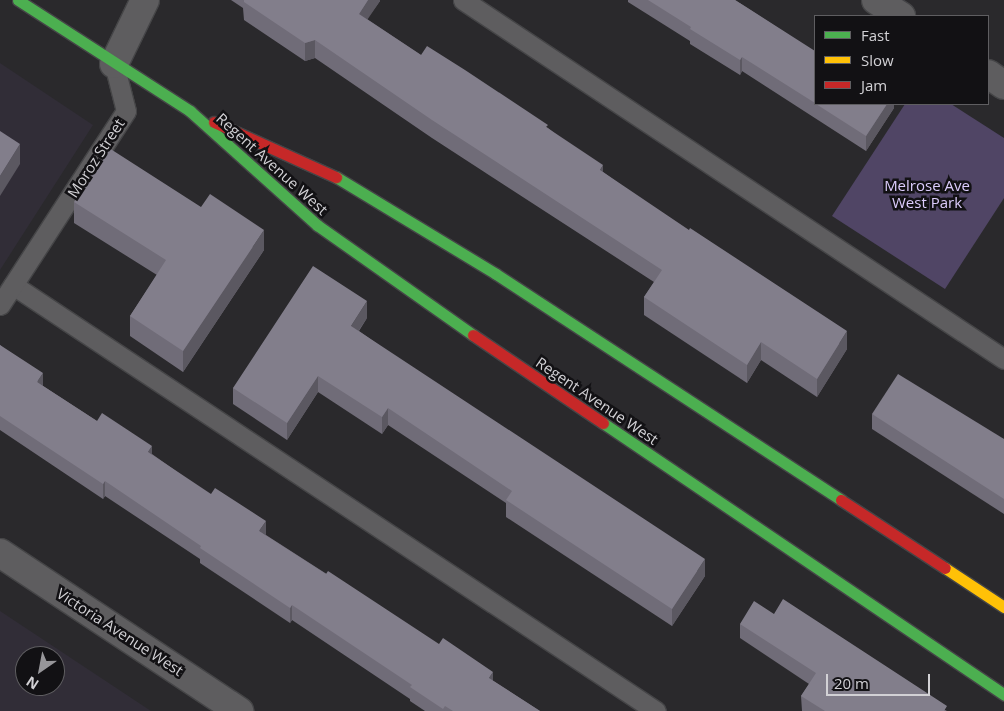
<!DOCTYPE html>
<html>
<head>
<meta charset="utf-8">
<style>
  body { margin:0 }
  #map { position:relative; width:1004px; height:711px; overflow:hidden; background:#2a292c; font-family:"Open Sans",sans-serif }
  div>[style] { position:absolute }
  .built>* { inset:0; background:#312d37 }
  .green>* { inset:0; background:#504565 }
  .roads { filter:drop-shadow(1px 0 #454547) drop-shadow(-1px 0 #454547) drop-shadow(0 1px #454547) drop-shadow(0 -1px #454547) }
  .lane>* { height:19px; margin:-9.5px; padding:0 9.5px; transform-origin:9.5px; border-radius:9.5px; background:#5e5d5f }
  .street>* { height:28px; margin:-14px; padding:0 14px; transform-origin:14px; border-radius:14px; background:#5e5d5f }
  .fast>* { height:11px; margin:-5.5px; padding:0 5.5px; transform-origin:5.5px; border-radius:5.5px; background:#4caf50 }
  .slow>* { height:11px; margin:-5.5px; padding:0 5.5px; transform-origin:5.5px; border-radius:5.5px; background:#ffc107 }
  .jam>* { height:11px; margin:-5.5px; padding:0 5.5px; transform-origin:5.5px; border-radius:5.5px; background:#c62828 }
  .wall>* { inset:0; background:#706c78 }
  .shaded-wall>* { inset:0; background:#5b5861 }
  .building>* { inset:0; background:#827e8b }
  span { translate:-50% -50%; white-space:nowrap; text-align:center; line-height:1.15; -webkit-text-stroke:5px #121114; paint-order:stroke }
  .street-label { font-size:15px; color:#d2d1d5 }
  .park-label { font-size:15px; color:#dcccfc }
  .legend { position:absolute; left:814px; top:15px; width:175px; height:90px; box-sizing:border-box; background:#121114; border:1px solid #5f5e61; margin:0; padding:6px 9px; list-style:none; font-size:15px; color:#d2d1d5 }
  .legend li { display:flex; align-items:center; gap:10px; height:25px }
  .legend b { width:25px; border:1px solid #5f5e61 }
  .north { position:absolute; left:15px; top:646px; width:50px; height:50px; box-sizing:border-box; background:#121114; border:1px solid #5f5e61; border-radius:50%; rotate:213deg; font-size:14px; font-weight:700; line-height:20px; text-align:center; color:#d2d1d5 }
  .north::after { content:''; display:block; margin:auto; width:18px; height:22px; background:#97969a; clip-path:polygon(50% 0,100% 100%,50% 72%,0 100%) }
  .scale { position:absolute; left:826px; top:674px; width:104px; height:22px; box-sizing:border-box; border:2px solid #d2d1d5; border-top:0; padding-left:6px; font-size:15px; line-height:18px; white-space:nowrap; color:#d2d1d5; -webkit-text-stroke:4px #121114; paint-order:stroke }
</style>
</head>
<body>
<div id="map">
  <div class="built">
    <i style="clip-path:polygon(0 63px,93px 125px,0 270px)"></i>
    <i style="clip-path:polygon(evenodd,0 610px,0 611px,151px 711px,0 711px,0 610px,25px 656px,55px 656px,55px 686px,25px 686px,25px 656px)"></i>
  </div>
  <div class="green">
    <i style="clip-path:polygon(905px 104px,951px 104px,1004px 138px,1004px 198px,945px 289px,832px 216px)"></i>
  </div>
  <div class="roads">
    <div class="lane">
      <i style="left:463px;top:0;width:649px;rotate:33.57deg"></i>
      <i style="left:13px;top:285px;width:771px;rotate:33.53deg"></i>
      <i style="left:0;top:305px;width:231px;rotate:-57deg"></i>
      <i style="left:126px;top:111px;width:49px;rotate:-104.3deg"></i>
    </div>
    <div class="street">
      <i style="left:876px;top:0;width:30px;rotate:33deg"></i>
      <i style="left:114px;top:64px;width:71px;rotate:-64.2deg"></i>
      <i style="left:988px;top:74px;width:19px;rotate:35deg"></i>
      <i style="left:0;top:553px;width:287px;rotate:33.5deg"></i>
    </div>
    <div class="fast">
      <i style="left:18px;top:0;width:205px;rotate:32.8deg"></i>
      <i style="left:190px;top:111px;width:171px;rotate:41.9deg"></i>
      <i style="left:317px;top:225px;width:191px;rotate:35.2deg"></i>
      <i style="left:336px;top:177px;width:187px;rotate:31.2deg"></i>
      <i style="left:496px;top:274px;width:412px;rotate:33.2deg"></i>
      <i style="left:603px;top:423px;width:485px;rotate:34.1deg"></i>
    </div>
    <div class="slow">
      <i style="left:945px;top:568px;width:71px;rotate:33.5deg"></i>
    </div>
    <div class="jam">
      <i style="left:214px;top:122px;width:134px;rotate:24.3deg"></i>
      <i style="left:473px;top:335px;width:157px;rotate:34.1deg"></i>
      <i style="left:841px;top:500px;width:124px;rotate:33.2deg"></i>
    </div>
  </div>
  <div class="wall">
    <i style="clip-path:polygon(231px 0,380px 0,380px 1px,367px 19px,421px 55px,548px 128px,603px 172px,847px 349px,817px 397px,761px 360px,747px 383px,644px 315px,644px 297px,654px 282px,432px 138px,315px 58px,305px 61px,244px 20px,243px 8px)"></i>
    <i style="clip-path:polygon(628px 0,735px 0,894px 104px,894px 108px,866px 151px,742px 71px,740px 75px,690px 44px,690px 41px,628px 2px)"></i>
    <i style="clip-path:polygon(74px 202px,264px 250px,183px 372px,130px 336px,130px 316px,157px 275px,74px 223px)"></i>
    <i style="clip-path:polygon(367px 318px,359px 331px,705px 576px,672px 626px,506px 517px,506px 503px,388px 425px,382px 434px,318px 392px,287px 440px,233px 404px,233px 388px)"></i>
    <i style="clip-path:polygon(0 345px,43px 386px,97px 421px,152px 454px,266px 535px,540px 711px,425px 711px,410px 701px,410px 699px,292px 620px,290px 623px,200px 563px,200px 559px,105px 496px,103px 499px,0 430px)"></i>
    <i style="clip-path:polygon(872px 414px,1004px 439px,1004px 514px,872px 429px)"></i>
    <i style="clip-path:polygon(774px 614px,947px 711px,802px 711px,801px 696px,809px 684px,740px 638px,740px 624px)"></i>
  </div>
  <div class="shaded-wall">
    <i style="clip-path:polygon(368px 0,380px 0,380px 1px,359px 32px,359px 14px)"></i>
    <i style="clip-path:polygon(315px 40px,315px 58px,305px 61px,305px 43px)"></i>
    <i style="clip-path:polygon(742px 57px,742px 71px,740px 75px,740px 60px)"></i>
    <i style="clip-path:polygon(887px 104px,894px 104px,894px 108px,866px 151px,866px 136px)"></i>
    <i style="clip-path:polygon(20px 144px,20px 164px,0 196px,0 176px)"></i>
    <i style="clip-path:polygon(603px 165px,603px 183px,600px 170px)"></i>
    <i style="clip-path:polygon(264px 230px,264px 250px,183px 372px,183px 351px)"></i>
    <i style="clip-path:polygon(367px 301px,367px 318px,351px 342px,351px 326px)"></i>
    <i style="clip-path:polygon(847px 331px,847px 349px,817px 397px,817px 379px)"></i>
    <i style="clip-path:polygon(761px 342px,761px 360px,747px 383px,747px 365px)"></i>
    <i style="clip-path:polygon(43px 373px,43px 388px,37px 382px)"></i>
    <i style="clip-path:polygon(318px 376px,318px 392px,287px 440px,287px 423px)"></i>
    <i style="clip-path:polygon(388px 408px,388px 425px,382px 434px,382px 417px)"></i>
    <i style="clip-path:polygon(152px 446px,152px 460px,148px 452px)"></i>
    <i style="clip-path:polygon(105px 481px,105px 496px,103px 499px,103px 484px)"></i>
    <i style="clip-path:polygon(266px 521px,266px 536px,259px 531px)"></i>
    <i style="clip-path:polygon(705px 559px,705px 576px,672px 626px,672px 609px)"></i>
    <i style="clip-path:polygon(292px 605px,292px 620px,290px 623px,290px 608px)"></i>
    <i style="clip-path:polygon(493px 672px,493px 686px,489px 678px)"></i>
  </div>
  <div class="building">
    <i style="clip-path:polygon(244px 0,368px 0,359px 14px,421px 55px,427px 46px,465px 70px,548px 125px,546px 127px,603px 165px,600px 170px,689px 230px,690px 228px,847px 331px,817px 379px,761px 342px,747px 365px,644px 297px,662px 270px,432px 120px,315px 40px,305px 43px,244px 2px)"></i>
    <i style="clip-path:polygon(648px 0,735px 0,815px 51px,815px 103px,742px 57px,740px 60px,690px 29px,691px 27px)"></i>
    <i style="clip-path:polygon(816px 104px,887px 104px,866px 136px)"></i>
    <i style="clip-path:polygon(0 131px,20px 144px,0 176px)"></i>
    <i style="clip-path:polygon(109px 148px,201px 207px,210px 194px,264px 230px,183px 351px,130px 316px,166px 260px,74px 202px)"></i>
    <i style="clip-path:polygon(313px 266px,367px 301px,351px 326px,705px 559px,672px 609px,506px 500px,512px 491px,388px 408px,382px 417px,318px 376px,287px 423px,233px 388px)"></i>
    <i style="clip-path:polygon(0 345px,43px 373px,37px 382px,97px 421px,102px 413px,152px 446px,148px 452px,211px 494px,215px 488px,266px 521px,259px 531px,326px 574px,328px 571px,439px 644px,443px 638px,493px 672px,489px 678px,540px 711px,453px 711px,445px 706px,443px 709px,410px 687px,412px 685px,292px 605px,290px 608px,200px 548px,201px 546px,105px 481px,103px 484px,0 416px)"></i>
    <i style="clip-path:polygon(898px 374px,1004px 439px,1004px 499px,872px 414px)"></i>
    <i style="clip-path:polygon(783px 599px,947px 706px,944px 711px,825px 711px,801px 696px,816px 673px,740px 624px,754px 601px,774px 614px)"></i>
  </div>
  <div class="street-label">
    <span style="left:96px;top:158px;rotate:-57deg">Moroz Street</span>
    <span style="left:272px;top:164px;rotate:42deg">Regent Avenue West</span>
    <span style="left:597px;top:401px;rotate:34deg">Regent Avenue West</span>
    <span style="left:120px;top:632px;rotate:33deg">Victoria Avenue West</span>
  </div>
  <div class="park-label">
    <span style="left:927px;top:194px">Melrose Ave<br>West Park</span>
  </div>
  <ul class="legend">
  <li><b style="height:6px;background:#4caf50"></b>Fast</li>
  <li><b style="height:6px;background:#ffc107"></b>Slow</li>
  <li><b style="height:6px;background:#c62828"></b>Jam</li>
  </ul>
  <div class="north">N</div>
  <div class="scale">20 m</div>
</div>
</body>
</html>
